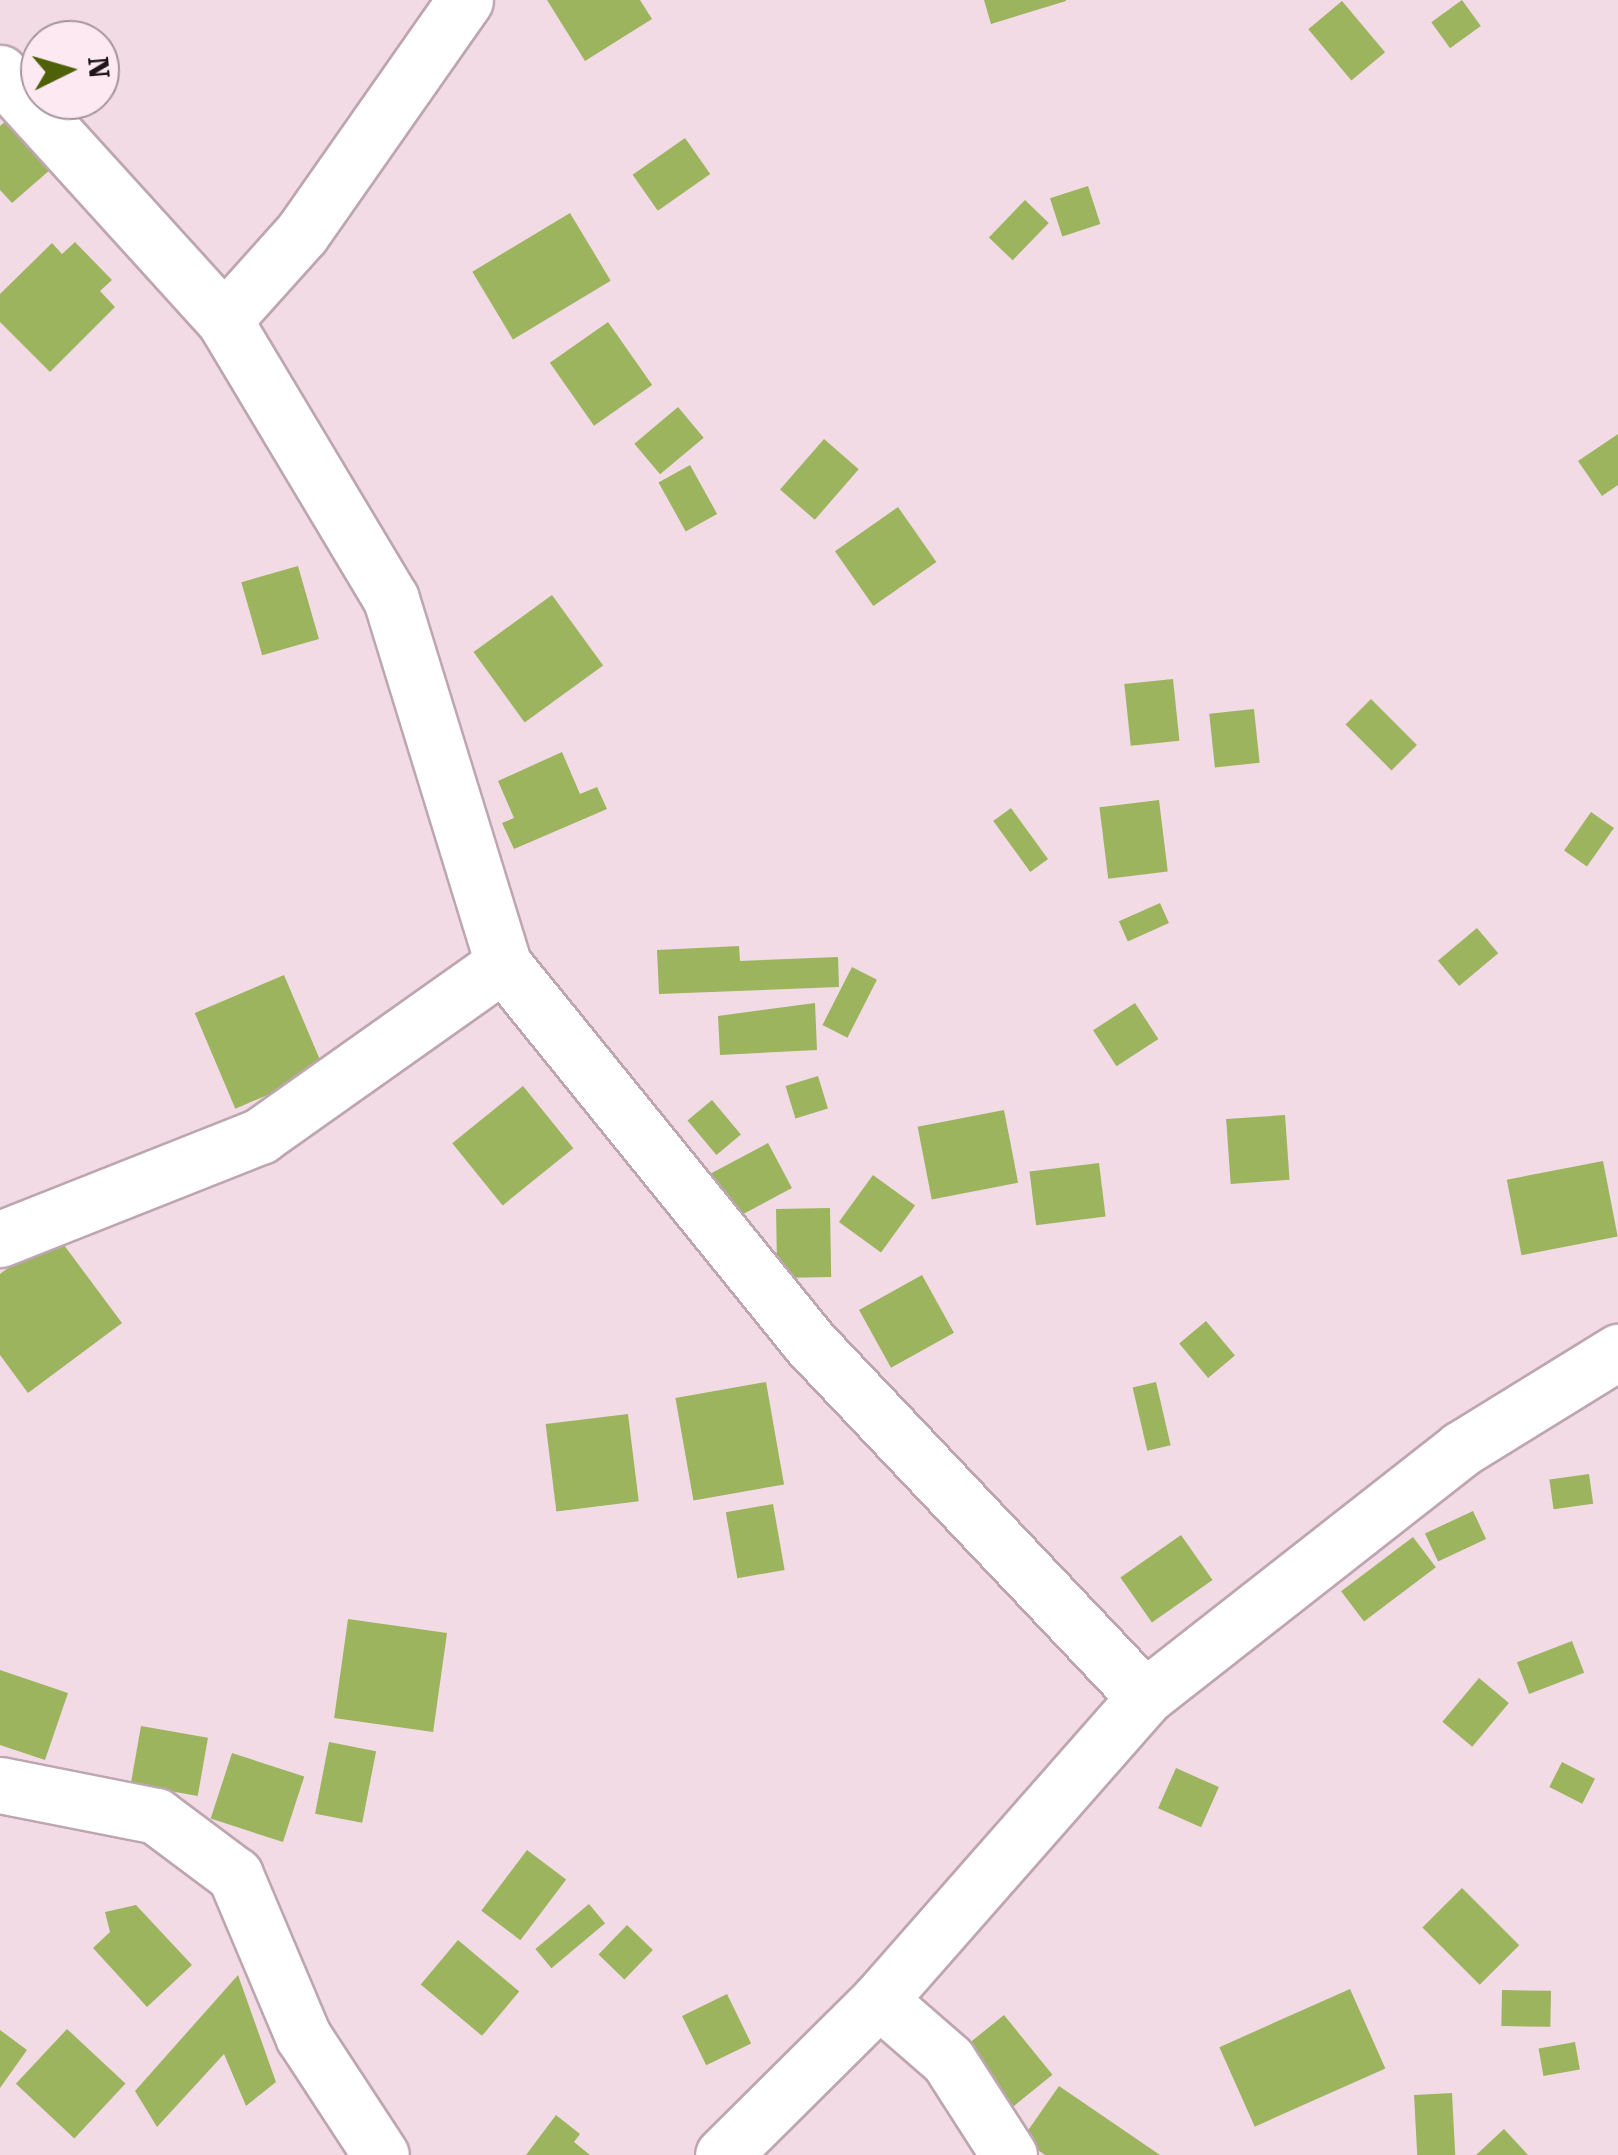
<!DOCTYPE html>
<html>
<head>
<meta charset="utf-8">
<style>
  body { margin:0 }
  #map { position:relative; width:1618px; height:2155px; overflow:hidden; background:#f3dbe6; font-family:"Roboto Serif",serif }
  div>[style] { position:absolute }
  .building>* { inset:0; background:#9db45f; transform-origin:0 0 }
  .roads { filter:drop-shadow(2px 0 #bda6b0) drop-shadow(-2px 0 #bda6b0) drop-shadow(0 2px #bda6b0) drop-shadow(0 -2px #bda6b0) }
  .minor>* { height:55px; margin:-27.5px; padding:0 27.5px; transform-origin:27.5px; border-radius:27.5px; background:#fff }
  span { translate:-50% -50%; white-space:nowrap; text-align:center; line-height:1.15; -webkit-text-stroke:8px #fde9f2; paint-order:stroke }
  .north { position:absolute; left:20px; top:20px; width:100px; height:100px; box-sizing:border-box; background:#fde9f2; border:2px solid #a4959c; border-radius:50%; rotate:85deg; font-size:28px; font-weight:700; line-height:40px; text-align:center; color:#1f161a }
  .north::after { content:''; display:block; margin:auto; width:35px; height:45px; background:#4e6108; clip-path:polygon(50% 0,100% 100%,50% 72%,0 100%) }
</style>
</head>
<body>
<div id="map">
  <div class="building">
    <i style="clip-path:polygon(547px 0,640px 0,652px 19px,585px 61px)"></i>
    <i style="clip-path:polygon(984px 0,1066px 0,1066px 1px,991px 24px)"></i>
    <i style="left:1462px;top:0;width:32px;height:38px;rotate:54deg"></i>
    <i style="left:1342px;top:1px;width:67px;height:44px;rotate:50deg"></i>
    <i style="clip-path:polygon(8px 119px,51px 169px,12px 203px,0 190px,0 126px)"></i>
    <i style="left:685px;top:138px;width:44px;height:64px;rotate:55deg"></i>
    <i style="left:1088px;top:186px;width:40px;height:40px;rotate:72deg"></i>
    <i style="left:1025px;top:200px;width:33px;height:52px;rotate:44deg"></i>
    <i style="left:570px;top:213px;width:79px;height:114px;rotate:59deg"></i>
    <i style="clip-path:polygon(75px 242px,112px 280px,100px 291px,115px 307px,50px 372px,0 322px,0 294px,52px 243px,62px 254px)"></i>
    <i style="left:608px;top:322px;width:77px;height:71px;rotate:55deg"></i>
    <i style="left:678px;top:407px;width:40px;height:57px;rotate:50deg"></i>
    <i style="clip-path:polygon(1618px 434px,1618px 485px,1602px 496px,1578px 461px)"></i>
    <i style="left:824px;top:439px;width:46px;height:67px;rotate:41deg"></i>
    <i style="left:690px;top:465px;width:56px;height:36px;rotate:61deg"></i>
    <i style="left:898px;top:507px;width:67px;height:77px;rotate:55deg"></i>
    <i style="left:298px;top:566px;width:76px;height:59px;rotate:74deg"></i>
    <i style="left:552px;top:595px;width:87px;height:97px;rotate:54deg"></i>
    <i style="left:1173px;top:679px;width:62px;height:49px;rotate:84deg"></i>
    <i style="left:1371px;top:699px;width:65px;height:36px;rotate:45deg"></i>
    <i style="left:1254px;top:709px;width:54px;height:45px;rotate:84deg"></i>
    <i style="clip-path:polygon(562px 752px,580px 794px,597px 787px,607px 809px,514px 849px,502px 823px,514px 818px,498px 781px)"></i>
    <i style="left:1159px;top:800px;width:72px;height:60px;rotate:83deg"></i>
    <i style="left:1011px;top:808px;width:63px;height:22px;rotate:54deg"></i>
    <i style="left:1591px;top:812px;width:28px;height:47px;rotate:35deg"></i>
    <i style="left:1160px;top:903px;width:22px;height:45px;rotate:66deg"></i>
    <i style="left:1477px;top:928px;width:33px;height:51px;rotate:50deg"></i>
    <i style="clip-path:polygon(739px 946px,740px 961px,838px 957px,839px 987px,659px 994px,657px 950px)"></i>
    <i style="left:852px;top:967px;width:28px;height:65px;rotate:27deg"></i>
    <i style="left:284px;top:975px;width:104px;height:97px;rotate:67deg"></i>
    <i style="clip-path:polygon(815px 1003px,817px 1050px,720px 1055px,718px 1016px)"></i>
    <i style="left:1135px;top:1003px;width:43px;height:50px;rotate:57deg"></i>
    <i style="left:818px;top:1076px;width:34px;height:34px;rotate:73deg"></i>
    <i style="left:523px;top:1086px;width:80px;height:91px;rotate:51deg"></i>
    <i style="left:712px;top:1100px;width:45px;height:32px;rotate:50deg"></i>
    <i style="left:1004px;top:1110px;width:74px;height:88px;rotate:79deg"></i>
    <i style="left:1285px;top:1115px;width:65px;height:59px;rotate:86deg"></i>
    <i style="left:768px;top:1143px;width:51px;height:68px;rotate:62deg"></i>
    <i style="left:1603px;top:1161px;width:77px;height:98px;rotate:79deg"></i>
    <i style="left:1099px;top:1163px;width:54px;height:70px;rotate:83deg"></i>
    <i style="left:873px;top:1175px;width:52px;height:58px;rotate:36deg"></i>
    <i style="left:830px;top:1208px;width:69px;height:54px;rotate:89deg"></i>
    <i style="clip-path:polygon(55px 1233px,122px 1323px,28px 1393px,0 1355px,0 1274px)"></i>
    <i style="left:922px;top:1275px;width:66px;height:72px;rotate:61deg"></i>
    <i style="left:1206px;top:1321px;width:45px;height:35px;rotate:50deg"></i>
    <i style="left:766px;top:1382px;width:104px;height:92px;rotate:80deg"></i>
    <i style="left:1156px;top:1382px;width:65px;height:24px;rotate:77deg"></i>
    <i style="left:628px;top:1414px;width:88px;height:83px;rotate:83deg"></i>
    <i style="left:1589px;top:1474px;width:30px;height:40px;rotate:82deg"></i>
    <i style="left:773px;top:1504px;width:67px;height:48px;rotate:80deg"></i>
    <i style="left:1473px;top:1511px;width:31px;height:53px;rotate:65deg"></i>
    <i style="left:1181px;top:1535px;width:55px;height:74px;rotate:55deg"></i>
    <i style="left:1413px;top:1537px;width:38px;height:90px;rotate:53deg"></i>
    <i style="left:348px;top:1619px;width:100px;height:100px;rotate:8deg"></i>
    <i style="left:1572px;top:1641px;width:34px;height:59px;rotate:69deg"></i>
    <i style="clip-path:polygon(0 1670px,68px 1693px,45px 1760px,0 1745px)"></i>
    <i style="left:1479px;top:1678px;width:39px;height:57px;rotate:40deg"></i>
    <i style="left:141px;top:1726px;width:68px;height:59px;rotate:10deg"></i>
    <i style="left:329px;top:1742px;width:48px;height:73px;rotate:11deg"></i>
    <i style="left:232px;top:1753px;width:76px;height:69px;rotate:18deg"></i>
    <i style="left:1562px;top:1762px;width:37px;height:28px;rotate:27deg"></i>
    <i style="left:1176px;top:1768px;width:47px;height:44px;rotate:24deg"></i>
    <i style="left:527px;top:1850px;width:49px;height:76px;rotate:37deg"></i>
    <i style="left:1462px;top:1888px;width:81px;height:56px;rotate:45deg"></i>
    <i style="left:589px;top:1904px;width:25px;height:70px;rotate:50deg"></i>
    <i style="clip-path:polygon(136px 1905px,192px 1965px,147px 2007px,93px 1948px,110px 1932px,105px 1912px)"></i>
    <i style="left:627px;top:1925px;width:36px;height:41px;rotate:44deg"></i>
    <i style="left:458px;top:1940px;width:80px;height:58px;rotate:40deg"></i>
    <i style="clip-path:polygon(238px 1975px,276px 2082px,246px 2106px,224px 2054px,157px 2127px,135px 2091px)"></i>
    <i style="left:1350px;top:1989px;width:87px;height:143px;rotate:66deg"></i>
    <i style="left:1502px;top:1990px;width:49px;height:36px;rotate:1deg"></i>
    <i style="left:727px;top:1994px;width:55px;height:50px;rotate:64deg"></i>
    <i style="left:1004px;top:2015px;width:77px;height:58px;rotate:51deg"></i>
    <i style="left:67px;top:2029px;width:80px;height:75px;rotate:43deg"></i>
    <i style="clip-path:polygon(0 2030px,27px 2050px,0 2088px)"></i>
    <i style="left:1575px;top:2042px;width:28px;height:37px;rotate:80deg"></i>
    <i style="clip-path:polygon(1059px 2086px,1160px 2155px,1045px 2155px,1022px 2139px)"></i>
    <i style="left:1452px;top:2093px;width:62px;height:38px;rotate:87deg"></i>
    <i style="clip-path:polygon(556px 2115px,580px 2134px,574px 2142px,590px 2155px,526px 2155px)"></i>
    <i style="clip-path:polygon(1504px 2129px,1528px 2155px,1476px 2155px)"></i>
  </div>
  <div class="roads">
    <div class="minor">
      <i style="left:0;top:73px;width:333px;rotate:47.8deg"></i>
      <i style="left:224px;top:320px;width:325px;rotate:59.1deg"></i>
      <i style="left:391px;top:599px;width:382px;rotate:72.9deg"></i>
      <i style="left:503px;top:964px;width:485px;rotate:51deg"></i>
      <i style="left:808px;top:1341px;width:490px;rotate:46.6deg"></i>
      <i style="left:224px;top:320px;width:117px;rotate:-48.1deg"></i>
      <i style="left:302px;top:233px;width:284px;rotate:-55deg"></i>
      <i style="left:0;top:1239px;width:280px;rotate:-21.6deg"></i>
      <i style="left:260px;top:1136px;width:298px;rotate:-35.3deg"></i>
      <i style="left:0;top:1785px;width:159px;rotate:11.2deg"></i>
      <i style="left:156px;top:1816px;width:99px;rotate:36.8deg"></i>
      <i style="left:235px;top:1875px;width:175px;rotate:67.1deg"></i>
      <i style="left:303px;top:2036px;width:142px;rotate:56.8deg"></i>
      <i style="left:879px;top:2000px;width:91px;rotate:41deg"></i>
      <i style="left:948px;top:2060px;width:113px;rotate:57.3deg"></i>
      <i style="left:723px;top:2155px;width:220px;rotate:-44.8deg"></i>
      <i style="left:879px;top:2000px;width:403px;rotate:-48.7deg"></i>
      <i style="left:1145px;top:1697px;width:402px;rotate:-38.1deg"></i>
      <i style="left:1461px;top:1449px;width:185px;rotate:-31.7deg"></i>
    </div>
  </div>
  <div class="north">N</div>
</div>
</body>
</html>
